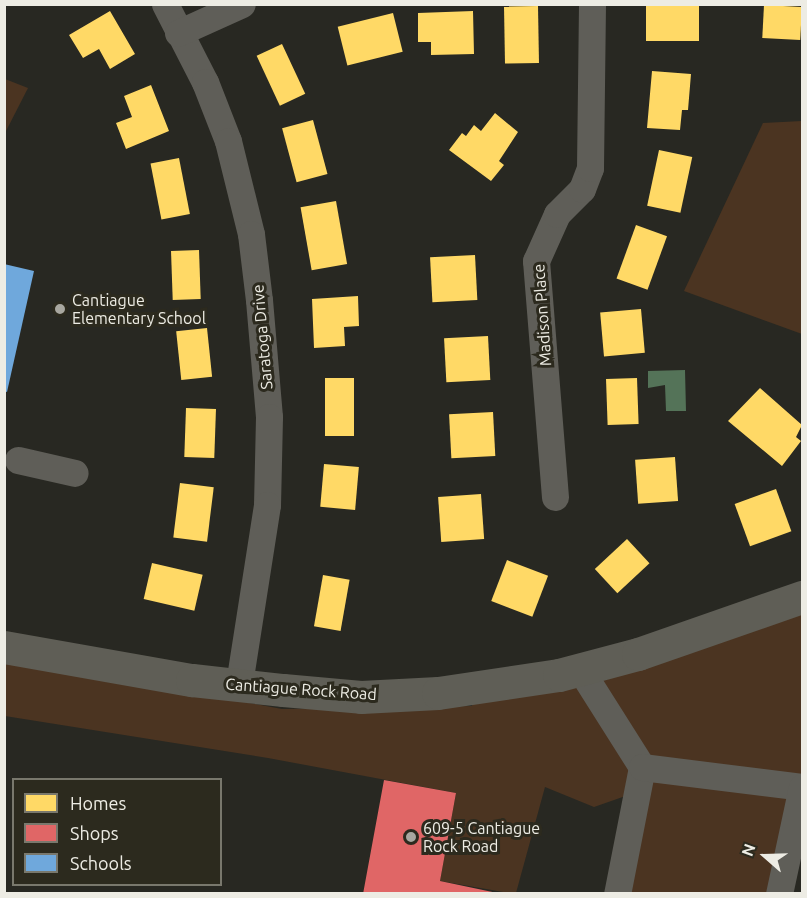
<!DOCTYPE html>
<html>
<head>
<meta charset="utf-8">
<style>
  body { margin:0 }
  #map { position:relative; width:807px; height:898px; overflow:hidden; background:#282822; font-family:Ubuntu,sans-serif }
  div>[style] { position:absolute }
  .green>* { inset:0; background:#4b3421 }
  .water>* { inset:0; background:#547358 }
  .homes>* { inset:0; background:#ffd966; transform-origin:0 0 }
  .shops>* { inset:0; background:#e06666 }
  .schools>* { inset:0; background:#6fa8dc }
  .minor>* { height:27px; margin:-13.5px; padding:0 13.5px; transform-origin:13.5px; border-radius:13.5px; background:#5f5e58 }
  .major>* { height:33px; margin:-16.5px; padding:0 16.5px; transform-origin:16.5px; border-radius:16.5px; background:#5f5e56 }
  .dots>* { width:16px; height:16px; translate:-50% -50%; box-sizing:border-box; border:3px solid #2c2a1e; border-radius:50% }
  span { translate:-50% -50%; white-space:nowrap; text-align:center; line-height:1.15; -webkit-text-stroke:6px #2c2a1e; paint-order:stroke }
  .poi-label { font-size:16px; color:#edece4 }
  .left { translate:0 -50%; text-align:left }
  .street-label { font-size:16px; color:#edece4 }
  .frame { position:absolute; inset:0; border:6px solid #edece4; pointer-events:none }
  .legend { position:absolute; left:12px; top:778px; width:210px; height:108px; box-sizing:border-box; background:#2c2a1e; border:2px solid #79786d; margin:0; padding:8px 10px; list-style:none; font-size:18px; color:#edece4 }
  .legend li { display:flex; align-items:center; gap:12px; height:30px }
  .legend b { width:30px; border:2px solid #79786d }
  .north { position:absolute; left:735px; top:826px; width:60px; height:60px; -webkit-text-stroke:4px #2c2a1e; paint-order:stroke; rotate:290deg; font-size:16px; font-weight:700; line-height:24px; text-align:center; color:#edece4 }
  .north::after { content:''; display:block; margin:auto; width:21px; height:27px; background:#edece4; clip-path:polygon(50% 0,100% 100%,50% 72%,0 100%) }
</style>
</head>
<body>
<div id="map">
  <div class="green">
    <i style="clip-path:polygon(5px 79px,28px 88px,5px 133px)"></i>
    <i style="clip-path:polygon(802px 121px,802px 334px,684px 291px,763px 123px)"></i>
    <i style="clip-path:polygon(802px 594px,802px 787px,779px 893px,617px 893px,634px 793px,594px 807px,545px 787px,516px 893px,509px 893px,440px 881px,456px 793px,268px 758px,5px 716px,4px 657px,282px 709px,472px 706px,475px 689px)"></i>
  </div>
  <div class="water">
    <i style="clip-path:polygon(685px 370px,686px 411px,666px 411px,665px 385px,648px 388px,648px 371px)"></i>
  </div>
  <div class="homes">
    <i style="left:699px;top:5px;width:36px;height:53px;rotate:90deg"></i>
    <i style="left:764px;top:5px;width:38px;height:33px;rotate:3deg"></i>
    <i style="left:538px;top:6px;width:57px;height:34px;rotate:89deg"></i>
    <i style="clip-path:polygon(110px 11px,135px 54px,110px 69px,99px 49px,83px 58px,69px 35px)"></i>
    <i style="clip-path:polygon(473px 11px,474px 54px,431px 55px,431px 42px,418px 42px,418px 13px)"></i>
    <i style="left:393px;top:13px;width:40px;height:57px;rotate:76deg"></i>
    <i style="left:282px;top:44px;width:55px;height:28px;rotate:65deg"></i>
    <i style="clip-path:polygon(652px 71px,691px 74px,688px 110px,682px 110px,680px 130px,647px 128px)"></i>
    <i style="clip-path:polygon(151px 85px,169px 131px,126px 149px,116px 123px,132px 117px,124px 96px)"></i>
    <i style="clip-path:polygon(495px 113px,518px 132px,499px 161px,504px 165px,491px 181px,449px 150px,462px 133px,466px 136px,474px 125px,481px 131px)"></i>
    <i style="left:313px;top:120px;width:56px;height:32px;rotate:75deg"></i>
    <i style="left:659px;top:150px;width:34px;height:57px;rotate:12deg"></i>
    <i style="left:179px;top:158px;width:57px;height:29px;rotate:79deg"></i>
    <i style="left:336px;top:201px;width:64px;height:36px;rotate:80deg"></i>
    <i style="left:636px;top:225px;width:33px;height:57px;rotate:20deg"></i>
    <i style="left:199px;top:250px;width:49px;height:28px;rotate:88deg"></i>
    <i style="left:475px;top:255px;width:45px;height:45px;rotate:87deg"></i>
    <i style="clip-path:polygon(358px 296px,359px 326px,344px 327px,345px 346px,314px 348px,312px 299px)"></i>
    <i style="left:641px;top:309px;width:44px;height:41px;rotate:85deg"></i>
    <i style="left:207px;top:328px;width:49px;height:31px;rotate:84deg"></i>
    <i style="left:488px;top:336px;width:44px;height:44px;rotate:87deg"></i>
    <i style="left:325px;top:378px;width:29px;height:58px"></i>
    <i style="left:637px;top:378px;width:46px;height:31px;rotate:88deg"></i>
    <i style="clip-path:polygon(760px 388px,802px 425px,796px 437px,801px 441px,782px 466px,728px 421px)"></i>
    <i style="left:186px;top:408px;width:30px;height:49px;rotate:2deg"></i>
    <i style="left:493px;top:412px;width:44px;height:44px;rotate:87deg"></i>
    <i style="left:675px;top:457px;width:44px;height:40px;rotate:86deg"></i>
    <i style="left:324px;top:464px;width:35px;height:43px;rotate:5deg"></i>
    <i style="left:180px;top:483px;width:34px;height:55px;rotate:7deg"></i>
    <i style="left:776px;top:489px;width:45px;height:44px;rotate:70deg"></i>
    <i style="left:481px;top:494px;width:45px;height:43px;rotate:86deg"></i>
    <i style="left:627px;top:539px;width:33px;height:44px;rotate:47deg"></i>
    <i style="left:507px;top:560px;width:44px;height:44px;rotate:21deg"></i>
    <i style="left:152px;top:563px;width:52px;height:37px;rotate:13deg"></i>
    <i style="left:323px;top:575px;width:27px;height:52px;rotate:10deg"></i>
  </div>
  <div class="shops">
    <i style="clip-path:polygon(384px 780px,456px 793px,440px 881px,502px 894px,363px 894px)"></i>
  </div>
  <div class="schools">
    <i style="clip-path:polygon(4px 264px,34px 271px,7px 392px,4px 391px)"></i>
  </div>
  <div class="minor">
    <i style="left:165px;top:4px;width:88px;rotate:62.9deg"></i>
    <i style="left:205px;top:82px;width:63px;rotate:68.7deg"></i>
    <i style="left:228px;top:141px;width:96px;rotate:76.1deg"></i>
    <i style="left:251px;top:234px;width:66px;rotate:83.1deg"></i>
    <i style="left:259px;top:300px;width:117px;rotate:85.1deg"></i>
    <i style="left:269px;top:417px;width:88px;rotate:91.3deg"></i>
    <i style="left:267px;top:505px;width:181px;rotate:98.9deg"></i>
    <i style="left:178px;top:33px;width:70px;rotate:-24.4deg"></i>
    <i style="left:18px;top:460px;width:58px;rotate:12.8deg"></i>
    <i style="left:555px;top:497px;width:237px;rotate:-94.6deg"></i>
    <i style="left:536px;top:261px;width:51px;rotate:-65.9deg"></i>
    <i style="left:557px;top:214px;width:35px;rotate:-45deg"></i>
    <i style="left:582px;top:189px;width:22px;rotate:-69deg"></i>
    <i style="left:590px;top:168px;width:164px;rotate:-89.3deg"></i>
    <i style="left:580px;top:669px;width:116px;rotate:57.7deg"></i>
    <i style="left:642px;top:767px;width:129px;rotate:101.1deg"></i>
    <i style="left:642px;top:767px;width:161px;rotate:7.1deg"></i>
    <i style="left:779px;top:894px;width:109px;rotate:-77.9deg"></i>
  </div>
  <div class="major">
    <i style="left:4px;top:647px;width:191px;rotate:10deg"></i>
    <i style="left:192px;top:680px;width:92px;rotate:6.3deg"></i>
    <i style="left:283px;top:690px;width:78px;rotate:5.1deg"></i>
    <i style="left:361px;top:697px;width:77px;rotate:-3deg"></i>
    <i style="left:438px;top:693px;width:122px;rotate:-8.5deg"></i>
    <i style="left:559px;top:675px;width:82px;rotate:-14.9deg"></i>
    <i style="left:638px;top:654px;width:174px;rotate:-19.2deg"></i>
  </div>
  <div class="dots">
    <i style="left:60px;top:309px;background:#a8a7a0"></i>
    <i style="left:411px;top:837px;background:#a8a7a0"></i>
  </div>
  <div class="poi-label">
    <span class="left" style="left:72px;top:309px">Cantiague<br>Elementary School</span>
    <span class="left" style="left:423px;top:837px">609-5 Cantiague<br>Rock Road</span>
  </div>
  <div class="street-label">
    <span style="left:542px;top:315px;rotate:-94deg">Madison Place</span>
    <span style="left:262px;top:337px;rotate:-95deg">Saratoga Drive</span>
    <span style="left:301px;top:689px;rotate:4deg">Cantiague Rock Road</span>
  </div>
  <div class="frame"></div>
  <ul class="legend">
  <li><b style="height:16px;background:#ffd966"></b>Homes</li>
  <li><b style="height:16px;background:#e06666"></b>Shops</li>
  <li><b style="height:16px;background:#6fa8dc"></b>Schools</li>
  </ul>
  <div class="north">N</div>
</div>
</body>
</html>
